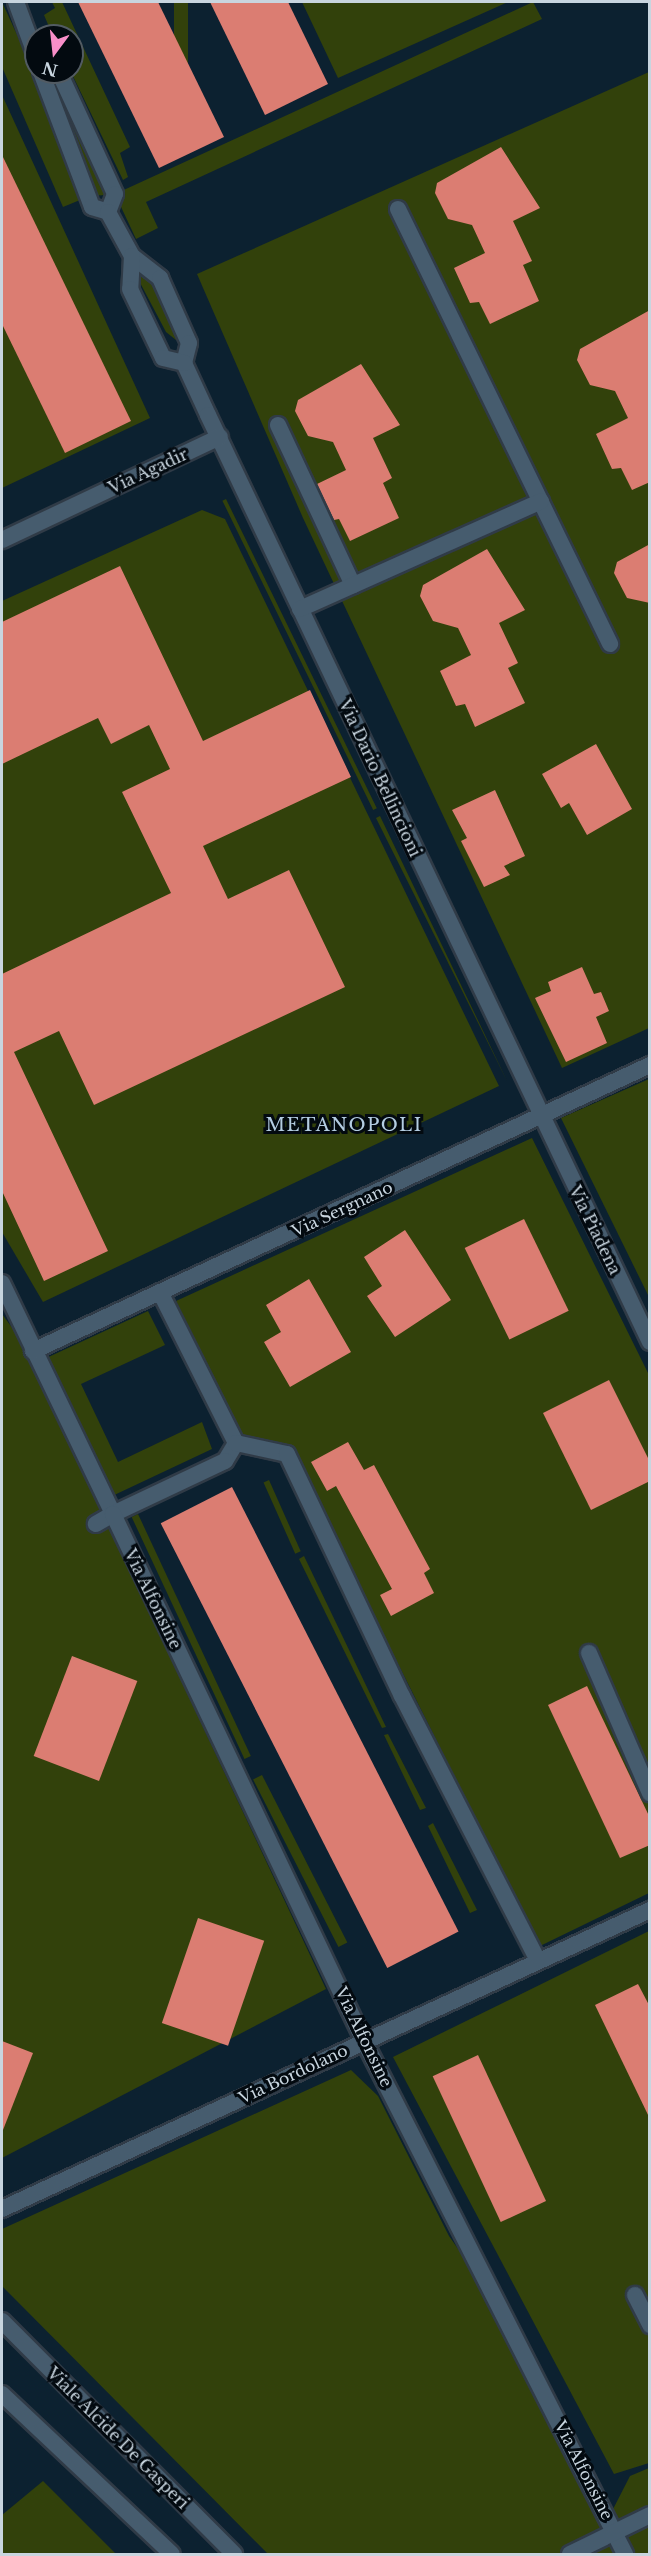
<!DOCTYPE html>
<html>
<head>
<meta charset="utf-8">
<style>
  body { margin:0 }
  #map { position:relative; width:651px; height:2556px; overflow:hidden; background:#0c2130; font-family:"Libre Baskerville",serif }
  div>[style] { position:absolute }
  .green>* { inset:0; background:#32410b; transform-origin:0 0 }
  .building>* { inset:0; background:#db7d72; transform-origin:0 0 }
  .roads { filter:drop-shadow(2px 0 #303b47) drop-shadow(-2px 0 #303b47) drop-shadow(0 2px #303b47) drop-shadow(0 -2px #303b47) }
  .pedestrian>* { height:16px; margin:-8px; padding:0 8px; transform-origin:8px; border-radius:8px; background:#465c6e }
  .minor>* { height:16px; margin:-8px; padding:0 8px; transform-origin:8px; border-radius:8px; background:#465c6e }
  .tertiary>* { height:16px; margin:-8px; padding:0 8px; transform-origin:8px; border-radius:8px; background:#465c6e }
  span { translate:-50% -50%; white-space:nowrap; text-align:center; line-height:1.15; -webkit-text-stroke:6px #030a10; paint-order:stroke }
  .street-label { font-size:16px; color:#c8d5df }
  .neighbourhood-label { font-size:18px; color:#b4cde2; letter-spacing:1.5px }
  .frame { position:absolute; inset:0; border:3px solid #c8d5df; pointer-events:none }
  .north { position:absolute; left:24px; top:24px; width:60px; height:60px; box-sizing:border-box; background:#030a10; border:2px solid #525b63; border-radius:50%; rotate:195deg; font-size:16px; font-weight:700; line-height:24px; text-align:center; color:#c8d5df }
  .north::after { content:''; display:block; margin:auto; width:21px; height:27px; background:#f98fc9; clip-path:polygon(50% 0,100% 100%,50% 72%,0 100%) }
</style>
</head>
<body>
<div id="map">
  <div class="green">
    <i style="clip-path:polygon(2px 2px,31px 65px,80px 200px,63px 207px,2px 67px)"></i>
    <i style="clip-path:polygon(52px 2px,62px 2px,130px 147px,120px 153px,128px 177px,123px 180px,71px 72px,72px 36px,53px 36px,44px 15px,55px 8px)"></i>
    <i style="left:174px;top:2px;width:14px;height:101px"></i>
    <i style="clip-path:polygon(302px 2px,508px 2px,338px 78px)"></i>
    <i style="clip-path:polygon(533px 2px,542px 19px,146px 202px,158px 228px,136px 239px,115px 194px)"></i>
    <i style="clip-path:polygon(649px 72px,649px 1028px,562px 1068px,303px 518px,197px 274px)"></i>
    <i style="clip-path:polygon(59px 86px,106px 195px,91px 196px,56px 91px)"></i>
    <i style="clip-path:polygon(2px 95px,150px 418px,2px 488px)"></i>
    <i style="clip-path:polygon(138px 269px,149px 278px,176px 333px,176px 340px,166px 332px,137px 277px)"></i>
    <i style="left:226px;top:499px;width:344px;height:4px;rotate:64deg"></i>
    <i style="clip-path:polygon(202px 510px,225px 519px,499px 1086px,43px 1302px,2px 1232px,2px 601px)"></i>
    <i style="clip-path:polygon(380px 816px,508px 1083px,376px 818px)"></i>
    <i style="clip-path:polygon(649px 1079px,649px 1297px,561px 1118px)"></i>
    <i style="clip-path:polygon(532px 1138px,649px 1375px,649px 1893px,540px 1946px,292px 1453px,246px 1442px,176px 1301px)"></i>
    <i style="clip-path:polygon(148px 1311px,165px 1345px,81px 1384px,118px 1462px,202px 1422px,212px 1449px,110px 1497px,42px 1360px)"></i>
    <i style="clip-path:polygon(2px 1314px,22px 1341px,326px 1989px,2px 2158px)"></i>
    <i style="left:269px;top:1480px;width:78px;height:6px;rotate:66deg"></i>
    <i style="left:138px;top:1514px;width:267px;height:7px;rotate:65deg"></i>
    <i style="clip-path:polygon(304px 1556px,386px 1727px,382px 1728px,299px 1559px)"></i>
    <i style="clip-path:polygon(388px 1734px,426px 1808px,420px 1810px,384px 1735px)"></i>
    <i style="left:262px;top:1775px;width:188px;height:10px;rotate:63deg"></i>
    <i style="clip-path:polygon(433px 1823px,477px 1910px,470px 1913px,428px 1826px)"></i>
    <i style="clip-path:polygon(649px 1931px,649px 2463px,614px 2474px,393px 2057px)"></i>
    <i style="clip-path:polygon(351px 2070px,378px 2096px,449px 2236px,494px 2300px,609px 2517px,630px 2476px,649px 2468px,649px 2554px,268px 2554px,2px 2286px,2px 2229px)"></i>
    <i style="clip-path:polygon(43px 2481px,116px 2554px,2px 2554px,2px 2515px)"></i>
  </div>
  <div class="building">
    <i style="clip-path:polygon(78px 2px,158px 2px,224px 137px,159px 168px)"></i>
    <i style="clip-path:polygon(210px 2px,288px 2px,328px 84px,265px 115px)"></i>
    <i style="clip-path:polygon(501px 147px,540px 208px,513px 221px,532px 261px,523px 265px,539px 301px,490px 324px,479px 302px,470px 303px,454px 268px,485px 253px,472px 225px,448px 219px,435px 193px,437px 183px)"></i>
    <i style="clip-path:polygon(2px 155px,131px 421px,65px 453px,2px 324px)"></i>
    <i style="clip-path:polygon(650px 310px,650px 482px,632px 490px,621px 468px,612px 469px,596px 434px,628px 418px,615px 391px,590px 385px,577px 360px,580px 349px)"></i>
    <i style="clip-path:polygon(361px 364px,400px 425px,373px 438px,392px 478px,383px 483px,399px 518px,350px 541px,339px 519px,334px 520px,317px 484px,346px 470px,333px 442px,308px 436px,295px 411px,298px 400px)"></i>
    <i style="clip-path:polygon(650px 544px,650px 603px,627px 598px,614px 573px,617px 562px)"></i>
    <i style="clip-path:polygon(487px 549px,525px 610px,499px 623px,518px 663px,508px 668px,525px 703px,475px 727px,465px 704px,456px 706px,440px 671px,471px 655px,458px 628px,433px 621px,420px 596px,423px 585px)"></i>
    <i style="clip-path:polygon(120px 566px,203px 741px,310px 690px,351px 777px,203px 846px,228px 899px,289px 870px,345px 987px,94px 1105px,59px 1031px,14px 1052px,108px 1251px,44px 1281px,2px 1191px,2px 974px,171px 893px,122px 792px,170px 769px,149px 725px,111px 744px,98px 718px,2px 764px,2px 622px)"></i>
    <i style="clip-path:polygon(596px 744px,632px 809px,587px 835px,569px 803px,561px 808px,542px 774px)"></i>
    <i style="clip-path:polygon(495px 790px,525px 856px,504px 866px,510px 875px,484px 887px,461px 841px,467px 838px,452px 810px)"></i>
    <i style="clip-path:polygon(582px 967px,594px 994px,601px 992px,609px 1011px,596px 1017px,607px 1043px,566px 1062px,535px 998px,551px 991px,548px 982px)"></i>
    <i style="left:524px;top:1219px;width:102px;height:66px;rotate:64deg"></i>
    <i style="clip-path:polygon(405px 1230px,451px 1300px,395px 1337px,367px 1296px,382px 1286px,364px 1257px)"></i>
    <i style="clip-path:polygon(309px 1279px,351px 1352px,290px 1387px,264px 1342px,281px 1332px,266px 1305px)"></i>
    <i style="clip-path:polygon(609px 1380px,650px 1462px,650px 1481px,591px 1510px,543px 1413px)"></i>
    <i style="clip-path:polygon(348px 1442px,364px 1470px,374px 1465px,430px 1569px,424px 1573px,434px 1593px,391px 1616px,380px 1595px,392px 1589px,336px 1486px,327px 1491px,311px 1462px)"></i>
    <i style="left:232px;top:1487px;width:499px;height:80px;rotate:63deg"></i>
    <i style="left:72px;top:1656px;width:70px;height:107px;rotate:21deg"></i>
    <i style="clip-path:polygon(587px 1686px,650px 1818px,650px 1845px,620px 1858px,548px 1705px)"></i>
    <i style="left:198px;top:1918px;width:70px;height:111px;rotate:19deg"></i>
    <i style="clip-path:polygon(638px 1984px,650px 2007px,650px 2119px,595px 2005px)"></i>
    <i style="clip-path:polygon(2px 2041px,33px 2053px,3px 2130px,2px 2130px)"></i>
    <i style="left:478px;top:2055px;width:161px;height:50px;rotate:65deg"></i>
  </div>
  <div class="roads">
    <div class="pedestrian">
      <i style="left:589px;top:1653px;width:153px;rotate:66.5deg"></i>
      <i style="left:635px;top:2295px;width:34px;rotate:63deg"></i>
    </div>
    <div class="minor">
      <i style="left:16px;top:2px;width:58px;rotate:69.7deg"></i>
      <i style="left:41px;top:72px;width:144px;rotate:69.3deg"></i>
      <i style="left:92px;top:207px;width:17px;rotate:17deg"></i>
      <i style="left:59px;top:72px;width:134px;rotate:65.3deg"></i>
      <i style="left:115px;top:194px;width:19px;rotate:111deg"></i>
      <i style="left:108px;top:212px;width:50px;rotate:61.4deg"></i>
      <i style="left:132px;top:256px;width:36px;rotate:38deg"></i>
      <i style="left:160px;top:278px;width:71px;rotate:66deg"></i>
      <i style="left:189px;top:343px;width:21px;rotate:104deg"></i>
      <i style="left:184px;top:363px;width:57px;rotate:65.2deg"></i>
      <i style="left:208px;top:415px;width:1027px;rotate:64.51deg"></i>
      <i style="left:398px;top:209px;width:484px;rotate:64deg"></i>
      <i style="left:132px;top:256px;width:33px;rotate:93deg"></i>
      <i style="left:130px;top:289px;width:76px;rotate:64.4deg"></i>
      <i style="left:163px;top:358px;width:22px;rotate:13deg"></i>
      <i style="left:278px;top:425px;width:177px;rotate:64.9deg"></i>
      <i style="left:2px;top:540px;width:241px;rotate:-25.3deg"></i>
      <i style="left:300px;top:609px;width:264px;rotate:-24.1deg"></i>
      <i style="left:2px;top:1283px;width:256px;rotate:64.3deg"></i>
      <i style="left:113px;top:1514px;width:20px;rotate:150deg"></i>
      <i style="left:160px;top:1292px;width:169px;rotate:63.3deg"></i>
      <i style="left:33px;top:1351px;width:680px;rotate:-24.87deg"></i>
      <i style="left:236px;top:1443px;width:21px;rotate:121deg"></i>
      <i style="left:225px;top:1461px;width:124px;rotate:154.7deg"></i>
      <i style="left:113px;top:1514px;width:584px;rotate:64.53deg"></i>
      <i style="left:364px;top:2041px;width:576px;rotate:63.03deg"></i>
      <i style="left:236px;top:1443px;width:52px;rotate:12.2deg"></i>
      <i style="left:287px;top:1454px;width:268px;rotate:64.6deg"></i>
      <i style="left:402px;top:1696px;width:298px;rotate:62.8deg"></i>
      <i style="left:2px;top:2209px;width:714px;rotate:-24.77deg"></i>
      <i style="left:570px;top:2554px;width:89px;rotate:-26deg"></i>
    </div>
    <div class="tertiary">
      <i style="left:2px;top:2321px;width:329px;rotate:45.1deg"></i>
      <i style="left:2px;top:2394px;width:233px;rotate:43.3deg"></i>
    </div>
  </div>
  <div class="street-label">
    <span style="left:148px;top:471px;rotate:-25deg">Via Agadir</span>
    <span style="left:380px;top:778px;rotate:65deg">Via Dario Bellincioni</span>
    <span style="left:342px;top:1209px;rotate:-25deg">Via Sergnano</span>
    <span style="left:595px;top:1230px;rotate:64deg">Via Piadena</span>
    <span style="left:153px;top:1599px;rotate:64deg">Via Alfonsine</span>
    <span style="left:364px;top:2037px;rotate:64deg">Via Alfonsine</span>
    <span style="left:293px;top:2074px;rotate:-25deg">Via Bordolano</span>
    <span style="left:118px;top:2438px;rotate:45deg">Viale Alcide De Gasperi</span>
    <span style="left:584px;top:2470px;rotate:63deg">Via Alfonsine</span>
  </div>
  <div class="neighbourhood-label">
    <span style="left:344px;top:1125px">METANOPOLI</span>
  </div>
  <div class="frame"></div>
  <div class="north">N</div>
</div>
</body>
</html>
